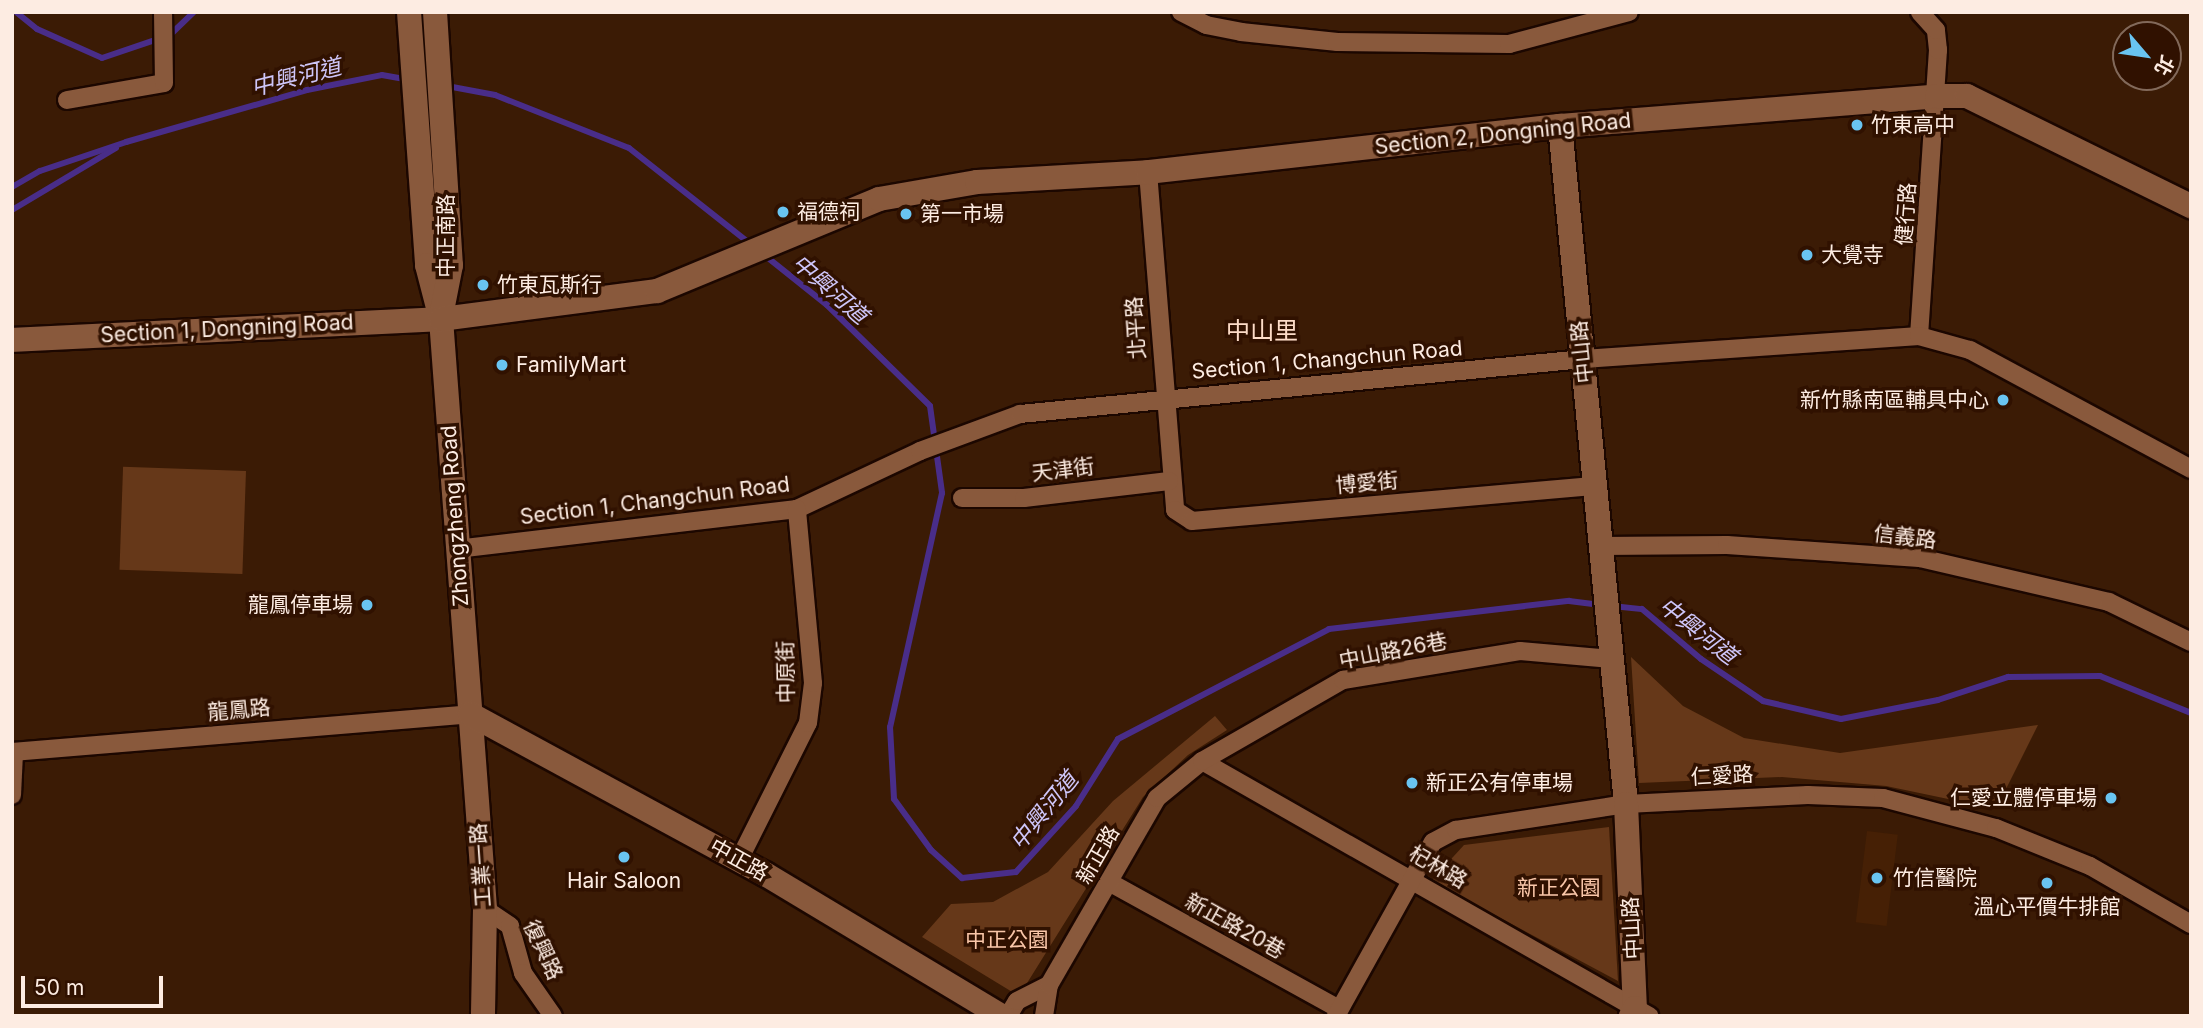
<!DOCTYPE html>
<html>
<head>
<meta charset="utf-8">
<style>
  body { margin:0 }
  #map { position:relative; width:2203px; height:1028px; overflow:hidden; background:#3b1b05; font-family:Inter,"Noto Sans TC",sans-serif }
  div>[style] { position:absolute }
  .built>* { inset:0; background:#462005; transform-origin:0 0 }
  .green>* { inset:0; background:#663819; transform-origin:0 0 }
  .stream>* { height:6px; margin:-3px; padding:0 3px; transform-origin:3px; border-radius:3px; background:#492d89 }
  .roads { filter:drop-shadow(2px 0 #1c0700) drop-shadow(-2px 0 #1c0700) drop-shadow(0 2px #1c0700) drop-shadow(0 -2px #1c0700) }
  .street>* { height:18px; margin:-9px; padding:0 9px; transform-origin:9px; border-radius:9px; background:#89593c }
  .secondary>* { height:24px; margin:-12px; padding:0 12px; transform-origin:12px; border-radius:12px; background:#89593c }
  .dots>* { width:19px; height:19px; translate:-50% -50%; box-sizing:border-box; border:4px solid #301100; border-radius:50% }
  span { translate:-50% -50%; white-space:nowrap; text-align:center; line-height:1.15; -webkit-text-stroke:7px #301100; paint-order:stroke }
  .poi-label { font-size:21px; color:#fdece2 }
  .left { translate:0 -50%; text-align:left }
  .right { translate:-100% -50%; text-align:right }
  .street-label { font-size:21px; color:#fdece2 }
  .park-label { font-size:21px; color:#f9c6a8 }
  .water-label { font-size:23px; color:#cec6f9; font-style:italic }
  .quarter-label { font-size:24px; color:#fcdbc7 }
  .frame { position:absolute; inset:0; border:14px solid #fdece2; pointer-events:none }
  .north { position:absolute; left:2112px; top:21px; width:70px; height:70px; box-sizing:border-box; background:#301100; border:2px solid #82695a; border-radius:50%; rotate:119deg; font-size:19px; font-weight:700; line-height:28px; text-align:center; color:#fdece2 }
  .north::after { content:''; display:block; margin:auto; width:24px; height:32px; background:#69c4f1; clip-path:polygon(50% 0,100% 100%,50% 72%,0 100%) }
  .scale { position:absolute; left:21px; top:976px; width:142px; height:32px; box-sizing:border-box; border:4px solid #fdece2; border-top:0; padding-left:9px; font-size:21px; line-height:24px; white-space:nowrap; color:#fdece2; -webkit-text-stroke:5px #301100; paint-order:stroke }
</style>
</head>
<body>
<div id="map">
  <div class="built">
    <i style="left:1867px;top:831px;width:31px;height:92px;rotate:7deg"></i>
  </div>
  <div class="green">
    <i style="left:246px;top:471px;width:103px;height:123px;rotate:92deg"></i>
    <i style="clip-path:polygon(1631px 657px,1683px 706px,1744px 738px,1840px 753px,2038px 725px,1996px 809px,1886px 786px,1782px 777px,1639px 783px)"></i>
    <i style="clip-path:polygon(1215px 716px,1227px 730px,1188px 755px,1143px 797px,1019px 996px,922px 937px,951px 904px,993px 902px,1048px 872px,1113px 801px)"></i>
    <i style="clip-path:polygon(1609px 827px,1618px 981px,1431px 881px,1464px 845px)"></i>
  </div>
  <div class="stream">
    <i style="left:16px;top:12px;width:27px;rotate:39deg"></i>
    <i style="left:37px;top:29px;width:71px;rotate:24deg"></i>
    <i style="left:102px;top:58px;width:72px;rotate:-18.7deg"></i>
    <i style="left:170px;top:35px;width:33px;rotate:-44deg"></i>
    <i style="left:447px;top:86px;width:49px;rotate:10.6deg"></i>
    <i style="left:495px;top:95px;width:144px;rotate:21.6deg"></i>
    <i style="left:629px;top:148px;width:157px;rotate:38.3deg"></i>
    <i style="left:12px;top:187px;width:32px;rotate:-30deg"></i>
    <i style="left:40px;top:171px;width:91px;rotate:-18.6deg"></i>
    <i style="left:126px;top:142px;width:188px;rotate:-16deg"></i>
    <i style="left:307px;top:90px;width:76px;rotate:-11.3deg"></i>
    <i style="left:382px;top:75px;width:27px;rotate:10deg"></i>
    <i style="left:12px;top:210px;width:121px;rotate:-30.8deg"></i>
    <i style="left:763px;top:254px;width:82px;rotate:38.6deg"></i>
    <i style="left:827px;top:305px;width:144px;rotate:44.4deg"></i>
    <i style="left:930px;top:406px;width:88px;rotate:82.1deg"></i>
    <i style="left:942px;top:493px;width:240px;rotate:102.5deg"></i>
    <i style="left:890px;top:727px;width:72px;rotate:86.8deg"></i>
    <i style="left:894px;top:799px;width:63px;rotate:54deg"></i>
    <i style="left:931px;top:850px;width:42px;rotate:42.1deg"></i>
    <i style="left:962px;top:878px;width:54px;rotate:-6.3deg"></i>
    <i style="left:1016px;top:872px;width:89px;rotate:-47.7deg"></i>
    <i style="left:1076px;top:806px;width:79px;rotate:-57.9deg"></i>
    <i style="left:1118px;top:739px;width:238px;rotate:-27.5deg"></i>
    <i style="left:1329px;top:629px;width:242px;rotate:-6.7deg"></i>
    <i style="left:1569px;top:601px;width:32px;rotate:7deg"></i>
    <i style="left:1612px;top:606px;width:30px;rotate:6deg"></i>
    <i style="left:1642px;top:609px;width:77px;rotate:40.3deg"></i>
    <i style="left:1701px;top:659px;width:75px;rotate:34.1deg"></i>
    <i style="left:1763px;top:701px;width:80px;rotate:13deg"></i>
    <i style="left:1841px;top:719px;width:99px;rotate:-11.1deg"></i>
    <i style="left:1938px;top:700px;width:74px;rotate:-18.2deg"></i>
    <i style="left:2008px;top:677px;width:92px;rotate:-0.6deg"></i>
    <i style="left:2100px;top:676px;width:98px;rotate:22.1deg"></i>
  </div>
  <div class="roads">
    <div class="street">
      <i style="left:1181px;top:12px;width:28px;rotate:27deg"></i>
      <i style="left:1206px;top:25px;width:36px;rotate:11deg"></i>
      <i style="left:1241px;top:32px;width:97px;rotate:5.9deg"></i>
      <i style="left:1337px;top:42px;width:172px;rotate:0.7deg"></i>
      <i style="left:1509px;top:44px;width:124px;rotate:-14.9deg"></i>
      <i style="left:67px;top:100px;width:98px;rotate:-9.9deg"></i>
      <i style="left:164px;top:83px;width:71px;rotate:-90.8deg"></i>
      <i style="left:1148px;top:172px;width:339px;rotate:85.4deg"></i>
      <i style="left:1175px;top:510px;width:20px;rotate:33deg"></i>
      <i style="left:1192px;top:521px;width:405px;rotate:-5deg"></i>
      <i style="left:1919px;top:336px;width:287px;rotate:-86.2deg"></i>
      <i style="left:1938px;top:50px;width:20px;rotate:-96deg"></i>
      <i style="left:1936px;top:30px;width:24px;rotate:-132deg"></i>
      <i style="left:962px;top:498px;width:62px"></i>
      <i style="left:1024px;top:498px;width:146px;rotate:-6.7deg"></i>
      <i style="left:1601px;top:546px;width:126px;rotate:-0.5deg"></i>
      <i style="left:1727px;top:545px;width:193px;rotate:3.9deg"></i>
      <i style="left:1920px;top:558px;width:194px;rotate:13.1deg"></i>
      <i style="left:2109px;top:602px;width:91px;rotate:26deg"></i>
      <i style="left:457px;top:549px;width:342px;rotate:-6.7deg"></i>
      <i style="left:797px;top:509px;width:136px;rotate:-25.2deg"></i>
      <i style="left:920px;top:451px;width:107px;rotate:-20.3deg"></i>
      <i style="left:1020px;top:414px;width:566px;rotate:-5.58deg"></i>
      <i style="left:1583px;top:359px;width:337px;rotate:-3.9deg"></i>
      <i style="left:1919px;top:336px;width:53px;rotate:15.4deg"></i>
      <i style="left:1970px;top:350px;width:251px;rotate:28.3deg"></i>
      <i style="left:12px;top:752px;width:460px;rotate:-4.7deg"></i>
      <i style="left:1202px;top:761px;width:515px;rotate:29.7deg"></i>
      <i style="left:12px;top:795px;width:43px;rotate:-87.3deg"></i>
      <i style="left:739px;top:860px;width:153px;rotate:-63.3deg"></i>
      <i style="left:808px;top:723px;width:40px;rotate:-82.9deg"></i>
      <i style="left:813px;top:683px;width:175px;rotate:-95.3deg"></i>
      <i style="left:1109px;top:882px;width:263px;rotate:28.9deg"></i>
      <i style="left:485px;top:909px;width:30px;rotate:34deg"></i>
      <i style="left:510px;top:926px;width:49px;rotate:74.5deg"></i>
      <i style="left:523px;top:973px;width:52px;rotate:55.1deg"></i>
      <i style="left:1008px;top:1016px;width:17px;rotate:-59deg"></i>
      <i style="left:1017px;top:1001px;width:36px;rotate:-27deg"></i>
      <i style="left:1044px;top:1016px;width:31px;rotate:-81deg"></i>
      <i style="left:1049px;top:985px;width:216px;rotate:-60deg"></i>
      <i style="left:1157px;top:798px;width:58px;rotate:-39.4deg"></i>
      <i style="left:1202px;top:761px;width:163px;rotate:-29.9deg"></i>
      <i style="left:1343px;top:680px;width:179px;rotate:-9.3deg"></i>
      <i style="left:1520px;top:651px;width:92px;rotate:5deg"></i>
      <i style="left:1336px;top:1016px;width:199px;rotate:-60.9deg"></i>
      <i style="left:1433px;top:842px;width:26px;rotate:-28deg"></i>
      <i style="left:1456px;top:830px;width:172px;rotate:-8.7deg"></i>
      <i style="left:1626px;top:804px;width:182px;rotate:-2.8deg"></i>
      <i style="left:1808px;top:795px;width:75px;rotate:2.3deg"></i>
      <i style="left:1883px;top:798px;width:117px;rotate:14.9deg"></i>
      <i style="left:1996px;top:828px;width:101px;rotate:22deg"></i>
      <i style="left:2090px;top:866px;width:116px;rotate:29.9deg"></i>
    </div>
    <div class="secondary">
      <i style="left:409px;top:12px;width:254px;rotate:85.9deg"></i>
      <i style="left:427px;top:265px;width:56px;rotate:75.5deg"></i>
      <i style="left:441px;top:319px;width:592px;rotate:85.73deg"></i>
      <i style="left:485px;top:909px;width:107px;rotate:91.1deg"></i>
      <i style="left:435px;top:12px;width:254px;rotate:86.4deg"></i>
      <i style="left:451px;top:265px;width:47px;rotate:101.1deg"></i>
      <i style="left:1560px;top:126px;width:681px;rotate:84.44deg"></i>
      <i style="left:1626px;top:804px;width:204px;rotate:87.5deg"></i>
      <i style="left:1635px;top:1008px;width:9px;rotate:117deg"></i>
      <i style="left:12px;top:340px;width:430px;rotate:-2.8deg"></i>
      <i style="left:441px;top:319px;width:218px;rotate:-7.4deg"></i>
      <i style="left:657px;top:291px;width:240px;rotate:-22.5deg"></i>
      <i style="left:879px;top:199px;width:99px;rotate:-9.8deg"></i>
      <i style="left:977px;top:182px;width:171px;rotate:-3.3deg"></i>
      <i style="left:1148px;top:172px;width:415px;rotate:-6.4deg"></i>
      <i style="left:1560px;top:126px;width:378px;rotate:-4.5deg"></i>
      <i style="left:1937px;top:96px;width:30px"></i>
      <i style="left:1967px;top:96px;width:250px;rotate:26.2deg"></i>
      <i style="left:470px;top:714px;width:336px;rotate:28.5deg"></i>
      <i style="left:765px;top:874px;width:275px;rotate:31deg"></i>
    </div>
  </div>
  <div class="dots">
    <i style="left:1857px;top:125px;background:#69c4f1"></i>
    <i style="left:783px;top:212px;background:#69c4f1"></i>
    <i style="left:906px;top:214px;background:#69c4f1"></i>
    <i style="left:1807px;top:255px;background:#69c4f1"></i>
    <i style="left:483px;top:285px;background:#69c4f1"></i>
    <i style="left:502px;top:365px;background:#69c4f1"></i>
    <i style="left:2003px;top:400px;background:#69c4f1"></i>
    <i style="left:367px;top:605px;background:#69c4f1"></i>
    <i style="left:1412px;top:783px;background:#69c4f1"></i>
    <i style="left:2111px;top:798px;background:#69c4f1"></i>
    <i style="left:624px;top:857px;background:#69c4f1"></i>
    <i style="left:1877px;top:878px;background:#69c4f1"></i>
    <i style="left:2047px;top:883px;background:#69c4f1"></i>
  </div>
  <div class="poi-label">
    <span class="left" style="left:1871px;top:125px">竹東高中</span>
    <span class="left" style="left:797px;top:212px">福德祠</span>
    <span class="left" style="left:920px;top:214px">第一市場</span>
    <span class="left" style="left:1821px;top:255px">大覺寺</span>
    <span class="left" style="left:497px;top:285px">竹東瓦斯行</span>
    <span class="left" style="left:516px;top:365px">FamilyMart</span>
    <span class="right" style="left:1989px;top:400px">新竹縣南區輔具中心</span>
    <span class="right" style="left:353px;top:605px">龍鳳停車場</span>
    <span class="left" style="left:1426px;top:783px">新正公有停車場</span>
    <span class="right" style="left:2097px;top:798px">仁愛立體停車場</span>
    <span class="left" style="left:1893px;top:878px">竹信醫院</span>
    <span style="left:624px;top:881px">Hair Saloon</span>
    <span style="left:2047px;top:907px">溫心平價牛排館</span>
  </div>
  <div class="street-label">
    <span style="left:1503px;top:134px;rotate:-6deg">Section 2, Dongning Road</span>
    <span style="left:1906px;top:214px;rotate:-86deg">健行路</span>
    <span style="left:446px;top:236px;rotate:-90deg">中正南路</span>
    <span style="left:1136px;top:328px;rotate:-94deg">北平路</span>
    <span style="left:227px;top:329px;rotate:-3deg">Section 1, Dongning Road</span>
    <span style="left:1582px;top:352px;rotate:-96deg">中山路</span>
    <span style="left:1327px;top:360px;rotate:-5deg">Section 1, Changchun Road</span>
    <span style="left:1063px;top:470px;rotate:-7deg">天津街</span>
    <span style="left:1367px;top:483px;rotate:-5deg">博愛街</span>
    <span style="left:655px;top:501px;rotate:-7deg">Section 1, Changchun Road</span>
    <span style="left:455px;top:516px;rotate:-94deg">Zhongzheng Road</span>
    <span style="left:1905px;top:537px;rotate:7deg">信義路</span>
    <span style="left:1393px;top:651px;rotate:-11deg">中山路26巷</span>
    <span style="left:786px;top:672px;rotate:-91deg">中原街</span>
    <span style="left:239px;top:710px;rotate:-5deg">龍鳳路</span>
    <span style="left:1722px;top:776px;rotate:-3deg">仁愛路</span>
    <span style="left:1098px;top:855px;rotate:-60deg">新正路</span>
    <span style="left:739px;top:860px;rotate:29deg">中正路</span>
    <span style="left:481px;top:865px;rotate:-94deg">工業一路</span>
    <span style="left:1438px;top:867px;rotate:30deg">杞林路</span>
    <span style="left:1235px;top:926px;rotate:29deg">新正路20巷</span>
    <span style="left:1632px;top:928px;rotate:-93deg">中山路</span>
    <span style="left:543px;top:950px;rotate:65deg">復興路</span>
  </div>
  <div class="park-label">
    <span style="left:1559px;top:888px">新正公園</span>
    <span style="left:1007px;top:940px">中正公園</span>
  </div>
  <div class="water-label">
    <span style="left:296px;top:77px;rotate:-14deg">中興河道</span>
    <span style="left:830px;top:289px;rotate:41deg">中興河道</span>
    <span style="left:1698px;top:631px;rotate:38deg">中興河道</span>
    <span style="left:1044px;top:811px;rotate:-51deg">中興河道</span>
  </div>
  <div class="quarter-label">
    <span style="left:1262px;top:331px">中山里</span>
  </div>
  <div class="frame"></div>
  <div class="north">北</div>
  <div class="scale">50 m</div>
</div>
</body>
</html>
